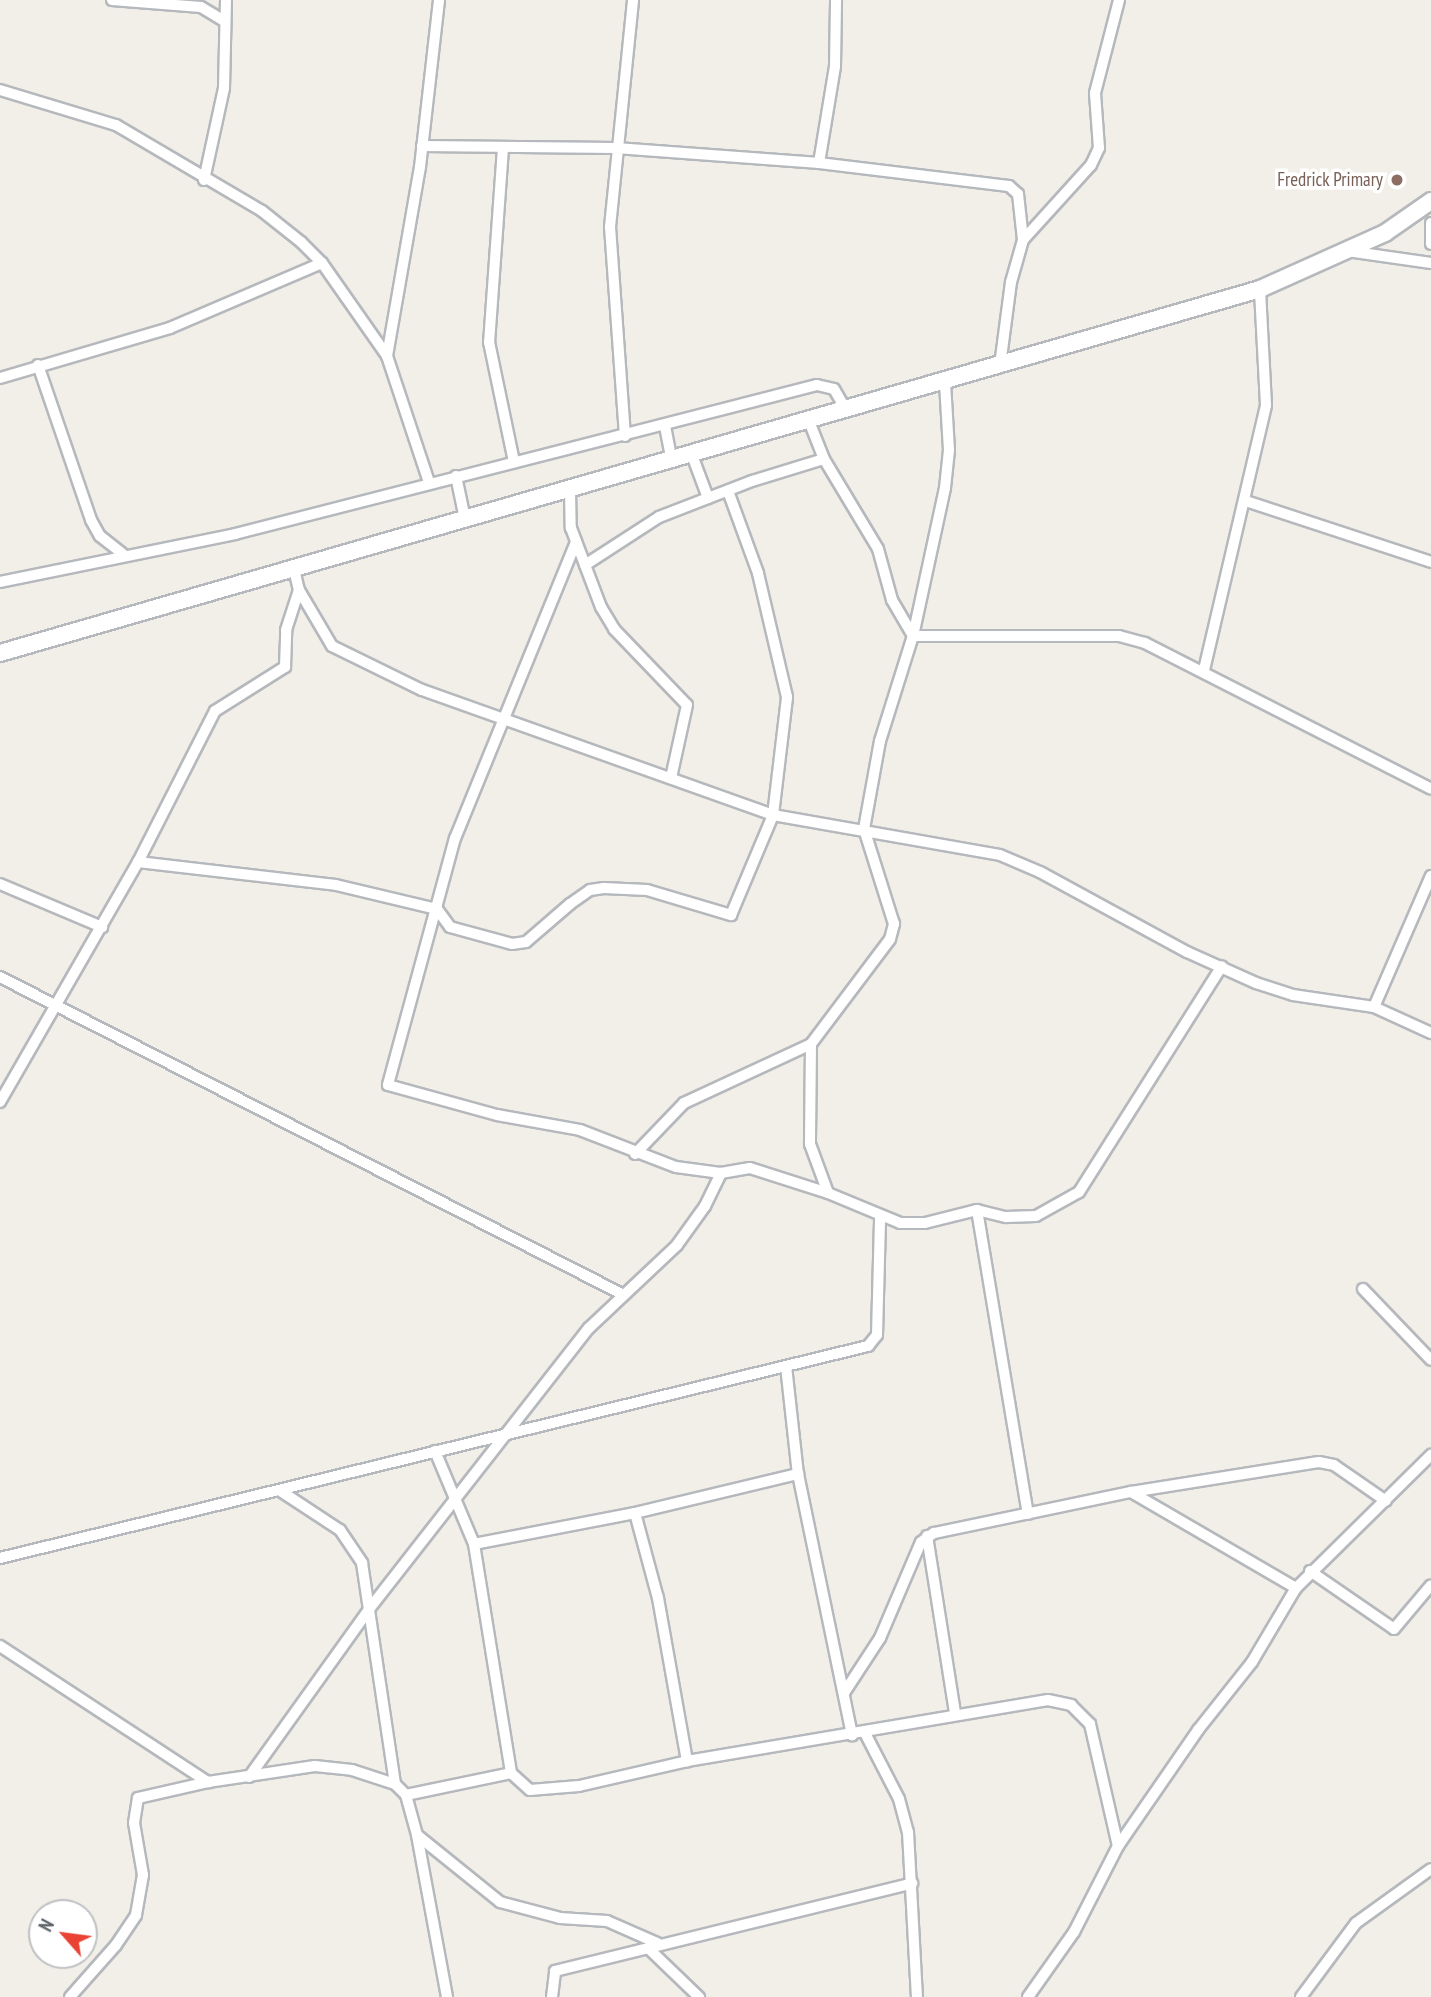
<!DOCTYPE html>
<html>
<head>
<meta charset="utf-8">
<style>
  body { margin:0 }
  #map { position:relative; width:1431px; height:1997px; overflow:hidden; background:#f1efe8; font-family:"PT Sans Narrow",sans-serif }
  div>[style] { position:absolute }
  .roads { filter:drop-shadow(2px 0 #b5b8bc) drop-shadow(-2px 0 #b5b8bc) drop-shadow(0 2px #b5b8bc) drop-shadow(0 -2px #b5b8bc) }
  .street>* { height:10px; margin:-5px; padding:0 5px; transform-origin:5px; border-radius:5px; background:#fff }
  .secondary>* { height:16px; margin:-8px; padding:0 8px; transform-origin:8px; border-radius:8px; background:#fff }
  .dots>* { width:19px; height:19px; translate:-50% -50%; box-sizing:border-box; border:4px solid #fff; border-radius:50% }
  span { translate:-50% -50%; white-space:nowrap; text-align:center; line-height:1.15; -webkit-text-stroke:7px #fff; paint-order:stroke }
  .education-label { font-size:19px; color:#785e54 }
  .right { translate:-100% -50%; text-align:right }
  .north { position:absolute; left:28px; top:1899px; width:70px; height:70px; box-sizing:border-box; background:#fff; border:2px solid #bfc1c3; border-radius:50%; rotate:298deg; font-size:19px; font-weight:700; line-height:28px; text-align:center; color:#5f6368 }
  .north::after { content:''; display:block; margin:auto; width:24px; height:32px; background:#ea4335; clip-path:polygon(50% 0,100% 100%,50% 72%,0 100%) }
</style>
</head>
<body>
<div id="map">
  <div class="roads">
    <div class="street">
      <i style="left:112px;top:0;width:89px;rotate:4.5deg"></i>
      <i style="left:201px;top:7px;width:26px;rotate:31deg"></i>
      <i style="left:0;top:90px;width:121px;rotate:16.8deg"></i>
      <i style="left:116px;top:125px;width:169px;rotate:30.5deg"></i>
      <i style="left:262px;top:211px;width:50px;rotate:38.5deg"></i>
      <i style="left:301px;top:242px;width:30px;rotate:45deg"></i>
      <i style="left:322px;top:263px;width:113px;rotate:55deg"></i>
      <i style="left:387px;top:356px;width:133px;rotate:71.6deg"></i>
      <i style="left:422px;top:146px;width:194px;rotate:0.6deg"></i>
      <i style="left:616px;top:148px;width:204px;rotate:4.2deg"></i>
      <i style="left:819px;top:163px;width:191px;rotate:6.9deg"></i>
      <i style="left:1009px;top:186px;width:12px;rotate:42deg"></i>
      <i style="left:1018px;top:194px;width:46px;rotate:83.8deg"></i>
      <i style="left:1023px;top:240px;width:44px;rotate:105.9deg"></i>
      <i style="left:1011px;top:282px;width:84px;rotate:97.5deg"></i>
      <i style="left:503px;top:148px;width:195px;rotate:94.1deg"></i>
      <i style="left:489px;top:342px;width:123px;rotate:78.2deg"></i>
      <i style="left:819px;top:163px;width:98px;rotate:-80.6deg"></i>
      <i style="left:835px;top:66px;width:66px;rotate:-89.1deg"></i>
      <i style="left:204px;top:180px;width:94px;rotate:-77.7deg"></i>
      <i style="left:224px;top:88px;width:88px;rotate:-88.7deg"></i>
      <i style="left:1431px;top:223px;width:21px;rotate:90deg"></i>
      <i style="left:1023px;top:240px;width:101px;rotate:-47.8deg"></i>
      <i style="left:1091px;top:165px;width:19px;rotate:-65deg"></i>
      <i style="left:1099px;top:148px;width:55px;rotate:-94.2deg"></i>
      <i style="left:1095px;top:93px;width:96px;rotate:-75.5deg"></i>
      <i style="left:1347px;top:251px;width:85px;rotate:8.1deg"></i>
      <i style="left:387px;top:356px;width:192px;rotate:-80.1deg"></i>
      <i style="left:420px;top:167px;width:168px;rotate:-83.5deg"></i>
      <i style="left:38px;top:365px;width:164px;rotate:71.1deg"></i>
      <i style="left:91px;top:520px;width:18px;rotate:61deg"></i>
      <i style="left:100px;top:536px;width:29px;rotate:38deg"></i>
      <i style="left:0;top:378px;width:177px;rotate:-16.4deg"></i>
      <i style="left:170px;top:328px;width:165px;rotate:-23.2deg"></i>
      <i style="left:809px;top:421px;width:41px;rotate:68.5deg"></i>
      <i style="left:824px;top:459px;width:105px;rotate:59deg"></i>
      <i style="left:878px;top:549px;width:53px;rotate:74.6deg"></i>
      <i style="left:892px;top:600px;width:42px;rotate:59.7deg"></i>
      <i style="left:665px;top:426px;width:36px;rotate:79deg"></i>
      <i style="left:625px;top:436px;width:210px;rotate:-94.1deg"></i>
      <i style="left:610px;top:227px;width:228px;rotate:-84.2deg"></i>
      <i style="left:692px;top:455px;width:46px;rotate:69.6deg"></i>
      <i style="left:456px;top:476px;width:44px;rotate:78.2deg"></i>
      <i style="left:570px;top:489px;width:39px;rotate:89deg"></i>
      <i style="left:571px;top:528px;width:85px;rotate:69.2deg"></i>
      <i style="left:601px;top:607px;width:26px;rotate:59deg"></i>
      <i style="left:614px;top:629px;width:105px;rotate:46.2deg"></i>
      <i style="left:687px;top:705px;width:75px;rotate:102.4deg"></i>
      <i style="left:1246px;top:501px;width:195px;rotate:18.2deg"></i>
      <i style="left:576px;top:542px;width:320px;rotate:112.2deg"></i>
      <i style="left:455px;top:838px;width:256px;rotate:105.2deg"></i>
      <i style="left:388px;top:1085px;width:113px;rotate:15.4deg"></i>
      <i style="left:497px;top:1115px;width:84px;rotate:10.2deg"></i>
      <i style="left:580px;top:1130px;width:103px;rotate:21.1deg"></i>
      <i style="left:676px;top:1167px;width:45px;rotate:7.6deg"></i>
      <i style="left:721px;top:1173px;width:29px;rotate:-10deg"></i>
      <i style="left:750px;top:1168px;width:82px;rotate:17.8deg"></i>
      <i style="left:585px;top:565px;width:88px;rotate:-33deg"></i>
      <i style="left:659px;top:517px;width:100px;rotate:-21.2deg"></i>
      <i style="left:752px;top:481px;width:75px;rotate:-17deg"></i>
      <i style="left:294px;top:569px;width:22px;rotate:77deg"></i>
      <i style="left:299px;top:590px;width:65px;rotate:59.5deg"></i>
      <i style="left:332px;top:646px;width:100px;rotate:26.1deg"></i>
      <i style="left:422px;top:690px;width:373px;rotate:19.6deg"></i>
      <i style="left:773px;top:815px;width:230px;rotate:10deg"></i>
      <i style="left:1000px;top:855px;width:43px;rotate:23deg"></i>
      <i style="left:1040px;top:872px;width:167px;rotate:28.6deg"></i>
      <i style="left:1187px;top:952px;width:76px;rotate:24.2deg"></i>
      <i style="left:1256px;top:983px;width:39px;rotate:18deg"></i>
      <i style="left:1293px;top:995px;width:82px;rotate:8.4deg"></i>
      <i style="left:1374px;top:1007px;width:63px;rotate:24.5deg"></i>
      <i style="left:0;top:582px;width:240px;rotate:-11.5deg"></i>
      <i style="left:235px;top:534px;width:601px;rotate:-14.36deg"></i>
      <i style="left:817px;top:385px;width:17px;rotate:13deg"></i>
      <i style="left:834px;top:389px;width:24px;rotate:60deg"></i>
      <i style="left:913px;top:636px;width:206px"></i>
      <i style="left:1119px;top:636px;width:27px;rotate:15deg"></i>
      <i style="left:1145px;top:643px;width:321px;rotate:27deg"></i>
      <i style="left:1204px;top:670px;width:272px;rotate:-76.8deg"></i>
      <i style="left:1266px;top:405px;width:116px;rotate:-93deg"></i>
      <i style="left:138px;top:862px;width:199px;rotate:6.6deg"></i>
      <i style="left:336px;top:885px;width:104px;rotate:13.4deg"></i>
      <i style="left:437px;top:909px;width:22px;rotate:54deg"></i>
      <i style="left:450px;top:927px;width:64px;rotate:15.3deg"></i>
      <i style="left:512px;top:944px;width:14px;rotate:-8deg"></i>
      <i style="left:526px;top:942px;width:58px;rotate:-40.8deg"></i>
      <i style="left:570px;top:904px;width:24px;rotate:-35deg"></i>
      <i style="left:590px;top:890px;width:14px;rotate:-8deg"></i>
      <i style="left:604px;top:888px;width:43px;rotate:2.7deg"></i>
      <i style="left:647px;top:890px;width:88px;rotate:16.6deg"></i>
      <i style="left:731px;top:915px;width:108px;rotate:-67.2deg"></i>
      <i style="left:773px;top:815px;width:119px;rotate:-83.2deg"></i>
      <i style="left:787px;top:697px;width:127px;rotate:-103.2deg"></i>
      <i style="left:758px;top:573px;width:87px;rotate:-110.1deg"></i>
      <i style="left:0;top:884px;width:111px;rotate:22.9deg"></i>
      <i style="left:0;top:977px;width:696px;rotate:27.01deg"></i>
      <i style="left:1374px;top:1007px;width:143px;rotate:-66.5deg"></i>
      <i style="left:811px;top:1044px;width:100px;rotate:90.6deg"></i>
      <i style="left:810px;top:1144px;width:52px;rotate:69.8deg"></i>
      <i style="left:828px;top:1193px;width:78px;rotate:22.6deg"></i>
      <i style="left:900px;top:1223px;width:25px"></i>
      <i style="left:925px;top:1223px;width:54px;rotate:-14deg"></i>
      <i style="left:977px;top:1210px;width:30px;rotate:14deg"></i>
      <i style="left:1006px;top:1217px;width:30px;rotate:-2deg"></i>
      <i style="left:1036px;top:1216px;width:49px;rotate:-29.2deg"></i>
      <i style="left:1079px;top:1192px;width:267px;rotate:-57.7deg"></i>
      <i style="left:0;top:1102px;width:277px;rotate:-60.1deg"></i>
      <i style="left:138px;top:862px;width:169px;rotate:-63deg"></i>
      <i style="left:215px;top:711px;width:83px;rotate:-32.2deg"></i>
      <i style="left:285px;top:667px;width:37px;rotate:-88deg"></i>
      <i style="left:286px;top:630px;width:42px;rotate:-72deg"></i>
      <i style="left:635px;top:1154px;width:71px;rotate:-46.1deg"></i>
      <i style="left:684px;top:1103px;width:140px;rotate:-24.9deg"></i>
      <i style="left:811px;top:1044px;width:131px;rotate:-53deg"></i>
      <i style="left:890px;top:939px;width:16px;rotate:-75deg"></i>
      <i style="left:894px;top:924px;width:100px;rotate:-107.5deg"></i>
      <i style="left:864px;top:829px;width:89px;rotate:-79.7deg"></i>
      <i style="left:880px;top:741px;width:110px;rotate:-72.6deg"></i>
      <i style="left:913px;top:636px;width:151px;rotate:-77.8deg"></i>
      <i style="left:945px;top:488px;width:38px;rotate:-84deg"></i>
      <i style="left:949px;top:450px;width:68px;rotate:-93.4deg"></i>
      <i style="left:977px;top:1210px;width:308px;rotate:80.5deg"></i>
      <i style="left:1363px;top:1289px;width:98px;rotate:46.2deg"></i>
      <i style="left:786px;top:1366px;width:109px;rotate:83.7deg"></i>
      <i style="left:798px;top:1474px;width:267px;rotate:78.3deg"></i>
      <i style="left:435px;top:1451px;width:101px;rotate:67.2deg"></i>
      <i style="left:474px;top:1544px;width:232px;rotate:80.8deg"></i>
      <i style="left:279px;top:1490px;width:73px;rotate:33.3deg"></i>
      <i style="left:340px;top:1530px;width:40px;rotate:56deg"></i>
      <i style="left:362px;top:1563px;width:223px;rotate:81.5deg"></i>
      <i style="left:395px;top:1784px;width:16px;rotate:45deg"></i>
      <i style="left:406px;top:1795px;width:41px;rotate:74.6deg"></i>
      <i style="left:417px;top:1835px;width:165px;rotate:79.5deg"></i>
      <i style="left:1131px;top:1492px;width:191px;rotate:30.2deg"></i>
      <i style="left:635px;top:1513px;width:168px;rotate:-13.5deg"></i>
      <i style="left:927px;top:1536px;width:179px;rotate:81deg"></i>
      <i style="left:474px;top:1544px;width:164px;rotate:-10.9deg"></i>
      <i style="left:635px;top:1513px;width:88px;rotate:74.9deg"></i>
      <i style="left:658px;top:1598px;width:166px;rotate:79.9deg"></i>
      <i style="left:0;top:1558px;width:894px;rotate:-13.73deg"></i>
      <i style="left:868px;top:1346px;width:14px;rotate:-51deg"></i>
      <i style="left:877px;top:1335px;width:118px;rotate:-88.5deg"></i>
      <i style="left:1310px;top:1571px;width:102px;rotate:34.6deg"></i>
      <i style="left:1394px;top:1629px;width:57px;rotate:-49.9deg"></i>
      <i style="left:0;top:1646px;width:249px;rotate:33.2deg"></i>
      <i style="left:208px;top:1782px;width:108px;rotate:-8.5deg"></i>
      <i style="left:315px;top:1766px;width:37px;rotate:6deg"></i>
      <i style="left:352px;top:1770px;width:45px;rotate:18deg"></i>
      <i style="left:844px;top:1693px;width:66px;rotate:-56.8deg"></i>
      <i style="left:880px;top:1638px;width:104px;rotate:-66.9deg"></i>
      <i style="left:921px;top:1542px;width:16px;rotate:-35deg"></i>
      <i style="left:934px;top:1533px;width:201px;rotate:-11.8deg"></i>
      <i style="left:1131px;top:1492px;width:190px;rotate:-9.1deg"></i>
      <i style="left:1319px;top:1462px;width:15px;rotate:11deg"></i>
      <i style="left:1334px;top:1465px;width:63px;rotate:34.7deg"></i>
      <i style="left:865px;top:1733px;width:74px;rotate:62.7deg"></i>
      <i style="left:899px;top:1799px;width:34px;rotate:75deg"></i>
      <i style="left:908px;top:1832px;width:165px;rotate:86.9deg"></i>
      <i style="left:249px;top:1777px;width:208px;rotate:-54.4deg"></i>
      <i style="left:370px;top:1608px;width:355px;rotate:-52deg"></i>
      <i style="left:589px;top:1328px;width:121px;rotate:-43.3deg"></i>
      <i style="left:677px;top:1245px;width:48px;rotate:-54.3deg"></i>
      <i style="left:705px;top:1206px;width:37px;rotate:-64deg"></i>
      <i style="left:406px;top:1795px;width:107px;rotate:-11.8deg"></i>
      <i style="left:511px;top:1773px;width:25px;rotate:42deg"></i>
      <i style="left:530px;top:1790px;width:49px;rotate:-4.7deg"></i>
      <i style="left:579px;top:1786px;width:111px;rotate:-13deg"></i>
      <i style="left:687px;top:1761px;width:366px;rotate:-9.6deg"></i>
      <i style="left:1048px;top:1700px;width:24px;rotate:12deg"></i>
      <i style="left:1071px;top:1705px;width:27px;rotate:45deg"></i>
      <i style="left:1090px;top:1724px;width:125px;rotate:77.1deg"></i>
      <i style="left:417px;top:1835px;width:107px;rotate:38.9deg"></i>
      <i style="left:500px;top:1902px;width:62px;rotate:14.9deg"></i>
      <i style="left:560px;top:1918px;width:47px;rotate:3.7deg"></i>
      <i style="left:607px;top:1921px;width:55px;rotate:23.7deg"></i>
      <i style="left:648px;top:1948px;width:71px;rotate:43.9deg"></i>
      <i style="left:70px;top:1997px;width:69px;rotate:-48.5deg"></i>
      <i style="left:116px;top:1945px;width:36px;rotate:-56deg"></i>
      <i style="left:136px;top:1915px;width:41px;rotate:-80.1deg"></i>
      <i style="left:143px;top:1875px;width:53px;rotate:-99.8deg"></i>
      <i style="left:134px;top:1823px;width:25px;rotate:-81deg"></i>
      <i style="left:138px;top:1798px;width:72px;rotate:-12.9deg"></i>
      <i style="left:552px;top:1997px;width:26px;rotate:-83deg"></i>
      <i style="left:555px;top:1971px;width:368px;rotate:-13.8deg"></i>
      <i style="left:1028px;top:1997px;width:80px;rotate:-54.7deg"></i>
      <i style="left:1074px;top:1932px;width:97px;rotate:-62.9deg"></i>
      <i style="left:1118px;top:1846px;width:141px;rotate:-55.4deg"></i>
      <i style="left:1198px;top:1730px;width:87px;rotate:-51.5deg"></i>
      <i style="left:1252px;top:1662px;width:86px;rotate:-59.3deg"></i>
      <i style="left:1296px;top:1588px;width:190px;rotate:-44.6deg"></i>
      <i style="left:1301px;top:1997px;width:92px;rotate:-53.4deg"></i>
      <i style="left:1356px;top:1923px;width:92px;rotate:-35.8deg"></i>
    </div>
    <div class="secondary">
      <i style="left:0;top:653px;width:1312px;rotate:-16.11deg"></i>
      <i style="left:1260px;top:289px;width:137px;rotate:-24.1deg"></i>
      <i style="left:1385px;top:233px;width:56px;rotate:-34.8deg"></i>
    </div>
  </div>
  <div class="dots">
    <i style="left:1397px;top:180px;background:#8d6e63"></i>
  </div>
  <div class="education-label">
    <span class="right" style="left:1383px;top:180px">Fredrick Primary</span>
  </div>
  <div class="north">N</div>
</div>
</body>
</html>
